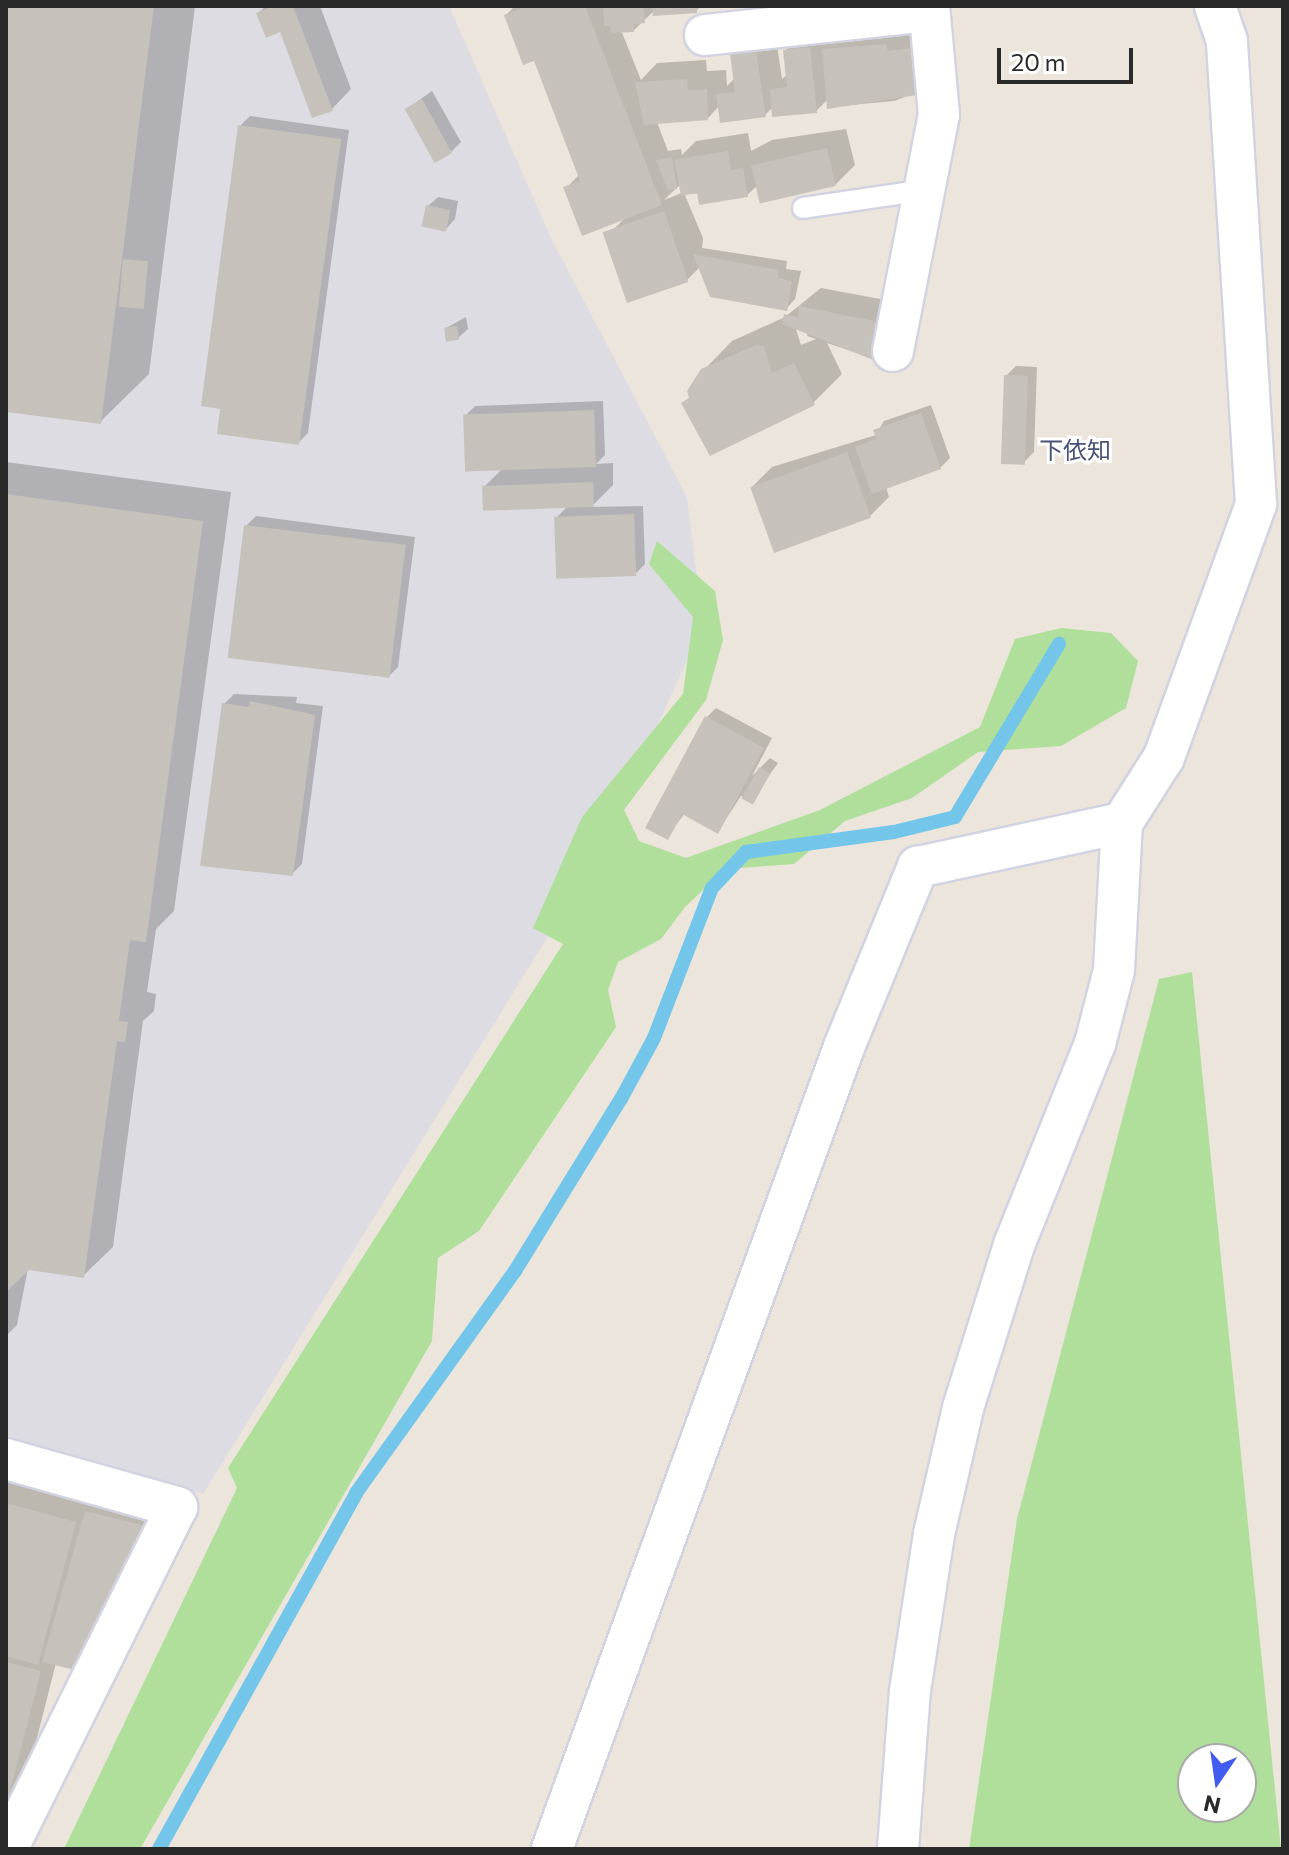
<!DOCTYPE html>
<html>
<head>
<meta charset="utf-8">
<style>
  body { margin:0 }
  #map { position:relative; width:1289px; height:1855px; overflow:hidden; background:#ebe5db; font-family:Commissioner,"Noto Sans JP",sans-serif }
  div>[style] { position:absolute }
  .industrial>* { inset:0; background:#dedce3 }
  .green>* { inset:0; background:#afdf9a }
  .shadow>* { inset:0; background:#0003 }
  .stream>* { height:14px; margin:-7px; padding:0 7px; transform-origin:7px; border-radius:7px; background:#73c5e9 }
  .building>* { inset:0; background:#c6c2bb; transform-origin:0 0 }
  .roads { filter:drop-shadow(2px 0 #d1d3e1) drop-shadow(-2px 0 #d1d3e1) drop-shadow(0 2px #d1d3e1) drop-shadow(0 -2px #d1d3e1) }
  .service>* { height:20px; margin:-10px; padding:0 10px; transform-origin:10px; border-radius:10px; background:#fff }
  .minor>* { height:40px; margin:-20px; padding:0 20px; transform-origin:20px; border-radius:20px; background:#fff }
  span { translate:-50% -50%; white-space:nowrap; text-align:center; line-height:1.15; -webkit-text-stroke:6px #fff; paint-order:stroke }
  .neighbourhood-label { font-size:24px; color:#4c5277 }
  .frame { position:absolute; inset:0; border:8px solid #292929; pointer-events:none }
  .north { position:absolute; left:1177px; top:1743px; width:80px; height:80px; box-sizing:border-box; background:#fff; border:2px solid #a9a9a9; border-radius:50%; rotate:193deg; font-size:22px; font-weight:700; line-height:32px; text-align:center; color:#292929 }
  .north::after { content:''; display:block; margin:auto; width:28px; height:36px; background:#425cf1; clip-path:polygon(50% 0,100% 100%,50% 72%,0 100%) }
  .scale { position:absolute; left:997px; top:48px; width:136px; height:36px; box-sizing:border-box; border:4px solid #292929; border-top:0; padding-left:10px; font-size:24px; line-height:28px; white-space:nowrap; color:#292929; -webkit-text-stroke:6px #fff; paint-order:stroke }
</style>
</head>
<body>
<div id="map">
  <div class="industrial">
    <i style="clip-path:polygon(6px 6px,449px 6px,551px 238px,687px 497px,703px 625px,599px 854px,203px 1494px,6px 1439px)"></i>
  </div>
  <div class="green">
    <i style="clip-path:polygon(657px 541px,715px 591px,723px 640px,706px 700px,624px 810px,639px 841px,686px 858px,820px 810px,980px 727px,1015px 639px,1061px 628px,1111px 633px,1138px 661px,1126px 708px,1061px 746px,978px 752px,912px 798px,845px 821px,794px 864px,725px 869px,685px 907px,661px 939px,618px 962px,608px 990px,616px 1027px,479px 1231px,438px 1258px,432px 1341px,140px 1849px,64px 1849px,237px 1488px,228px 1468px,563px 944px,533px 928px,582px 817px,683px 694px,693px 617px,649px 564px)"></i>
    <i style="clip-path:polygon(evenodd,1192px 972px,1281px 1849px,969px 1849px,1017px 1519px,1159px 979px,1192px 972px,1193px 1759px,1241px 1759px,1241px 1807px,1193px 1807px,1193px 1759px)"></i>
  </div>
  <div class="shadow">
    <i style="clip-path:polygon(6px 6px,195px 6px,149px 374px,100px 422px,6px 410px)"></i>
    <i style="clip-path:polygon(266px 6px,320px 6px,351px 89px,332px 109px,281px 30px,258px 13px)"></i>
    <i style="clip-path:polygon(evenodd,515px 6px,701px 6px,696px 11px,655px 10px,634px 30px,621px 30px,641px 80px,657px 63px,706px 60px,707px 71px,726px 70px,727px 86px,735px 78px,732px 55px,752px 35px,775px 32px,782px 79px,788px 74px,785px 51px,805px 31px,829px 28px,831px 43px,844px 30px,931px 29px,936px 73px,916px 93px,894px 101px,829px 107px,828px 99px,816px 111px,773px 107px,765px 115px,720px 105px,708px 118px,657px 122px,668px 151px,681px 149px,682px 155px,696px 141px,748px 133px,751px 151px,772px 140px,846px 129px,855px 165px,835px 185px,757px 186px,747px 195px,684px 193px,703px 238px,702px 248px,787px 261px,786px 269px,801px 271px,795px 299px,786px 309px,700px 267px,687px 280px,606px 237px,626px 217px,566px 188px,580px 174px,535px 58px,506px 15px,515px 6px,681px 184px,682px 193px,664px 200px,681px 184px)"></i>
    <i style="clip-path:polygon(432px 91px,461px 142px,451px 152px,407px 109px)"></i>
    <i style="clip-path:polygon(250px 116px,349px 130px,308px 433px,298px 443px,240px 126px)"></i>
    <i style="clip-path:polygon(438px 197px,458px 201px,455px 219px,446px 229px,428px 206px)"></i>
    <i style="clip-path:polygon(evenodd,821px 288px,902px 303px,875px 359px,827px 343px,842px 374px,813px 403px,691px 396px,703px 371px,732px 341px,785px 317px,821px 288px,795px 326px,809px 329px,807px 336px,816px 339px,801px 345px,795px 326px)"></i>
    <i style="clip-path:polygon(466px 317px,468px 329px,458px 338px,446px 328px)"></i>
    <i style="clip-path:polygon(1016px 366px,1037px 367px,1034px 452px,1024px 462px,1006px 376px)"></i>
    <i style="clip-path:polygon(603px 401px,605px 455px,596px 464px,613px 463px,613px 485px,591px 507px,643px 506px,645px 564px,635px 574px,556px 518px,568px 506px,484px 487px,503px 468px,465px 416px,475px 406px)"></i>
    <i style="clip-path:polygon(931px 405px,950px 458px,940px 468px,886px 487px,889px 497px,869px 517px,752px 487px,772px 467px,876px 435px,884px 421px)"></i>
    <i style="clip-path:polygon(6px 462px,231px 492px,174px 911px,156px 929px,147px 992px,156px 994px,154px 1011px,143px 1021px,113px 1247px,84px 1275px,28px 1268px,17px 1325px,6px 1336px)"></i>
    <i style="clip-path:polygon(256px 516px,415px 537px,398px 667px,388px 677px,246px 526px)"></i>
    <i style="clip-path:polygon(234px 694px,297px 697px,296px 703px,323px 706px,302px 864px,292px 874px,224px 704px)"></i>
    <i style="clip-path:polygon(716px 708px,772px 738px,752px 776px,770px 758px,778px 763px,751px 801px,741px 796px,718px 831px,685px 813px,667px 837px,707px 717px)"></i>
    <i style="clip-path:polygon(6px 1479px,177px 1498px,56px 1663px,23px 1793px,6px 1810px)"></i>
  </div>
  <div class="stream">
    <i style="left:159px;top:1849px;width:407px;rotate:-61deg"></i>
    <i style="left:356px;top:1493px;width:273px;rotate:-54.4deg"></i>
    <i style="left:515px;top:1271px;width:202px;rotate:-58.4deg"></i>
    <i style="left:621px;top:1099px;width:69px;rotate:-61.6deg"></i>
    <i style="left:654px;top:1038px;width:161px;rotate:-68.9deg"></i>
    <i style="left:712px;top:888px;width:50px;rotate:-46.6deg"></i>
    <i style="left:746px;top:852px;width:149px;rotate:-7.7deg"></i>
    <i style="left:894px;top:832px;width:63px;rotate:-13.8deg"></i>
    <i style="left:955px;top:817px;width:202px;rotate:-59deg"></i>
  </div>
  <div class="building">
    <i style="clip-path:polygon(6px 6px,154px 6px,101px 424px,6px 412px)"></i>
    <i style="clip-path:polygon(273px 6px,293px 6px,333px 111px,312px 118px,280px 32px,266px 38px,256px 13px)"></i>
    <i style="clip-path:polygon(527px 6px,585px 6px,662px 205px,582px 236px,563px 187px,580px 181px,534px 61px,523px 65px,504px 15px)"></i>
    <i style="clip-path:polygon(603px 6px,643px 6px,645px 23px,634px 24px,634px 32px,611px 33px,610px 26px,604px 26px)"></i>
    <i style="clip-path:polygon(652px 6px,696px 6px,697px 13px,653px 16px)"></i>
    <i style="clip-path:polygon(886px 44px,887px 51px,912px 48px,917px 95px,827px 109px,822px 49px)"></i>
    <i style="clip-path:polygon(810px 47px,817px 113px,772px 117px,770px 89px,787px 87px,783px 50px)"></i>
    <i style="clip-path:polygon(756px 51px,766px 117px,720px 123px,716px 94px,735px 92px,730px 54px)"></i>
    <i style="clip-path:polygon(687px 79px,688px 90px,707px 89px,708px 120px,644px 125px,635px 82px)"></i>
    <i style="left:422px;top:99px;width:62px;height:20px;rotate:61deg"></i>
    <i style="clip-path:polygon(238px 125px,341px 139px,299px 445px,217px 434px,220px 409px,201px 406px)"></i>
    <i style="left:827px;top:148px;width:39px;height:78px;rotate:77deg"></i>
    <i style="clip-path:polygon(728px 151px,731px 170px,743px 168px,748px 197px,699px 205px,697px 193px,681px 196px,674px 160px)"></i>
    <i style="clip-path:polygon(672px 157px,677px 189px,668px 190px,656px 160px)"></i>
    <i style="left:426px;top:205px;width:25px;height:22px;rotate:12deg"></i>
    <i style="left:664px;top:211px;width:75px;height:65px;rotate:71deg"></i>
    <i style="clip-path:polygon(693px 254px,779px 270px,778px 278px,792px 281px,787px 311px,710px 297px)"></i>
    <i style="left:123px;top:259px;width:25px;height:48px;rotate:5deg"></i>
    <i style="clip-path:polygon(799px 306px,884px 323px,876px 361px,782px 324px,784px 314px,798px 317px)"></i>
    <i style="left:457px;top:326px;width:14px;height:13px;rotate:82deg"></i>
    <i style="clip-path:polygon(756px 345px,764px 346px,772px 373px,794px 363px,815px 405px,710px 456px,681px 403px,689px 398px,687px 391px,701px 369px)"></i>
    <i style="left:1004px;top:375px;width:24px;height:89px;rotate:2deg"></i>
    <i style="left:594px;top:410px;width:57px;height:131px;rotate:88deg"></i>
    <i style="clip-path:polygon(921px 413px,941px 469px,872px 494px,855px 447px,876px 439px,873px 430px)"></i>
    <i style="left:847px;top:452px;width:70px;height:103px;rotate:70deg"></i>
    <i style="left:593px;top:482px;width:25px;height:111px;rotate:88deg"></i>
    <i style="clip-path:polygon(6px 494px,203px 521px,146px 942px,130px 940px,119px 1021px,128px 1022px,125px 1042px,117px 1041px,84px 1278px,29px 1270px,6px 1292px)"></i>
    <i style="left:634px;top:514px;width:62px;height:80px;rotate:88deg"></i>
    <i style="left:244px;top:525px;width:163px;height:134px;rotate:7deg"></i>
    <i style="clip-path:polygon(250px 701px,315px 715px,293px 876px,200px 866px,222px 703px,249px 707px)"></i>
    <i style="clip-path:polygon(705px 716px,764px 748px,718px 834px,682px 814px,668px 840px,645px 828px)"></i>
    <i style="left:759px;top:767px;width:13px;height:36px;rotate:29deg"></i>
    <i style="clip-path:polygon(6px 1503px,76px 1522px,38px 1665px,6px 1656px)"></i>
    <i style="clip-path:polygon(85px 1511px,150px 1527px,75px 1670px,42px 1662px)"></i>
    <i style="clip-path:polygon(6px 1662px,41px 1671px,7px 1802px,6px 1801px)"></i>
  </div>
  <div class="roads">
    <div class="service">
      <i style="left:803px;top:208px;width:123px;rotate:-8.4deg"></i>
    </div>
    <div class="minor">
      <i style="left:705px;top:35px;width:225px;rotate:-6.1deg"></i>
      <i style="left:893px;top:351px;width:240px;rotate:-79deg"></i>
      <i style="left:939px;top:115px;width:109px;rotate:-95.2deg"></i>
      <i style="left:6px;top:1459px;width:178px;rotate:15.7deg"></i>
      <i style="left:177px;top:1507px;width:382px;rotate:116.4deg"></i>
      <i style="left:552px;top:1849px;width:854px;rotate:-69.99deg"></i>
      <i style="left:844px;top:1047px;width:195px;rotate:-67.7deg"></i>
      <i style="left:918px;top:867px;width:209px;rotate:-12.2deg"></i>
      <i style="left:898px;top:1849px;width:158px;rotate:-85.7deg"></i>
      <i style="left:910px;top:1691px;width:159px;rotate:-81.3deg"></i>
      <i style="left:934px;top:1534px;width:129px;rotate:-77deg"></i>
      <i style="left:963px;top:1408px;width:171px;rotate:-72.6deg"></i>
      <i style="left:1014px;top:1245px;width:217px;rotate:-68.1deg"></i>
      <i style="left:1095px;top:1044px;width:76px;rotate:-75.6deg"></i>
      <i style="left:1114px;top:970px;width:147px;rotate:-86.9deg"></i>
      <i style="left:1122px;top:823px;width:78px;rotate:-57.5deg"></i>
      <i style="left:1164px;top:757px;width:269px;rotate:-70deg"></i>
      <i style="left:1256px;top:504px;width:464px;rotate:-93.6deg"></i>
      <i style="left:1227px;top:41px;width:37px;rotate:-109deg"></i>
    </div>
  </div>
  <div class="neighbourhood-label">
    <span style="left:1075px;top:450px">下依知</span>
  </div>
  <div class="frame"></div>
  <div class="north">N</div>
  <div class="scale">20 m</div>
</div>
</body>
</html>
